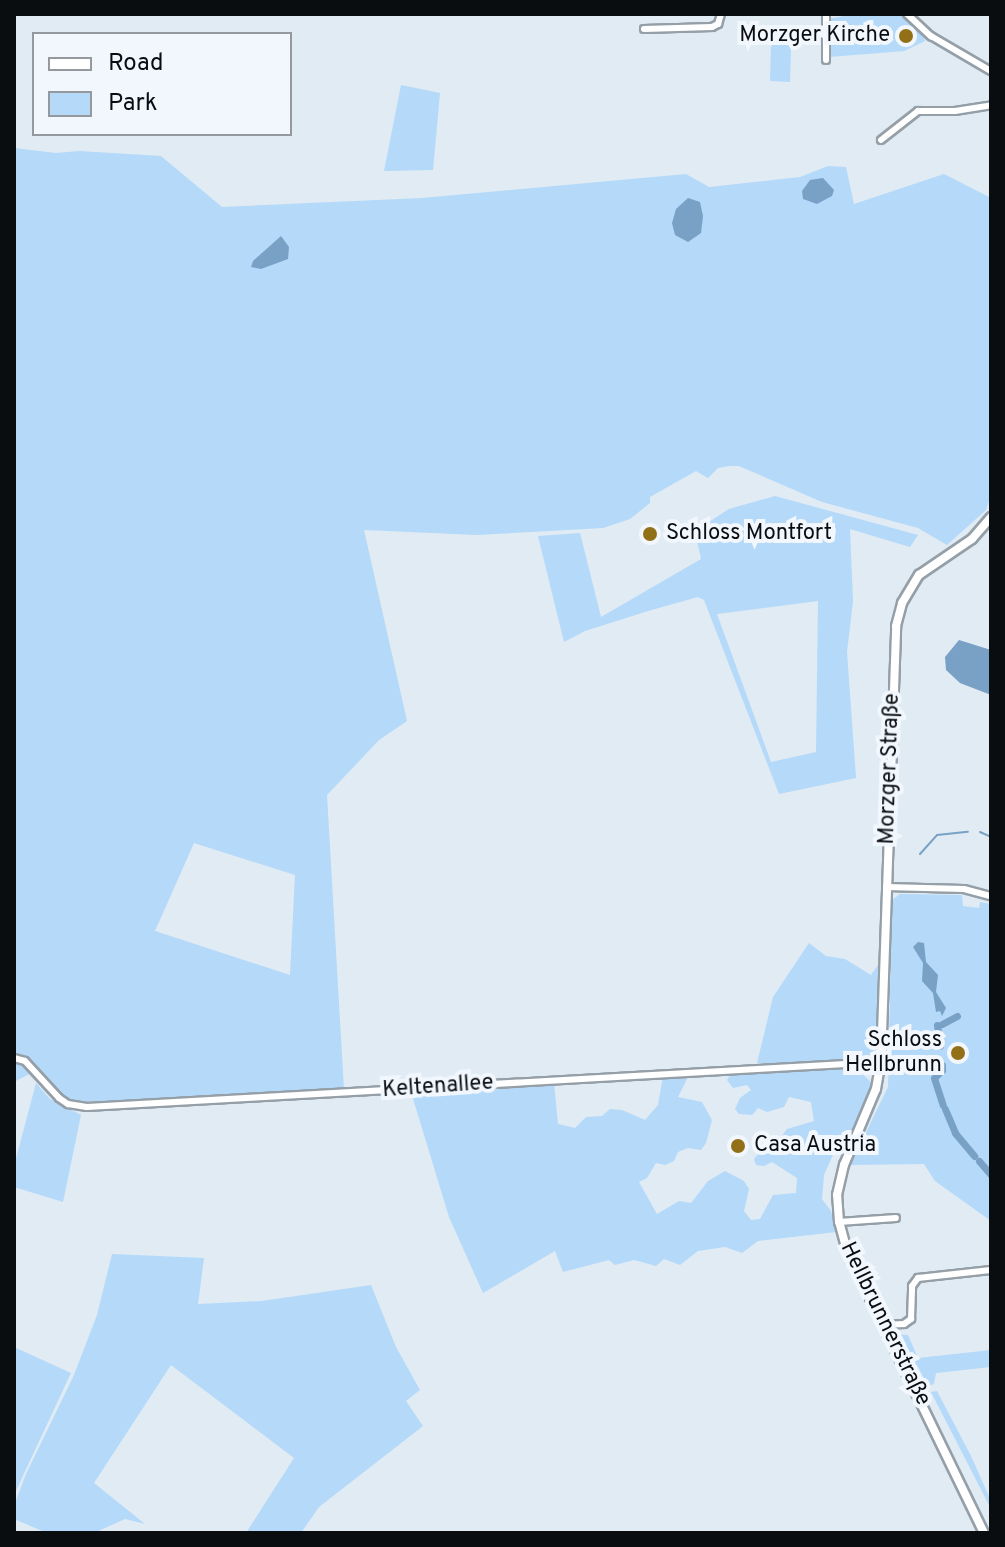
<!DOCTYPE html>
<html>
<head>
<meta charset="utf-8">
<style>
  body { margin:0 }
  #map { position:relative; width:1005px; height:1547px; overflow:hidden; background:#e0ebf4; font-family:Overpass,sans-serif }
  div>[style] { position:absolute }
  .green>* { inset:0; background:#b4d9f9 }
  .water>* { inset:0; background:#78a1c5 }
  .stream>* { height:2px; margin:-1px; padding:0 1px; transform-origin:1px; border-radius:1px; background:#78a1c5 }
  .canal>* { height:7px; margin:-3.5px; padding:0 3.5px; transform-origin:3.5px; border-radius:3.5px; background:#78a1c5 }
  .roads { filter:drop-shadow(2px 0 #959fa7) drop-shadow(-2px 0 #959fa7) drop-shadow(0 2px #959fa7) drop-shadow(0 -2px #959fa7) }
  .minor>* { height:6px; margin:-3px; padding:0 3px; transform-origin:3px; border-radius:3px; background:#fff }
  .tertiary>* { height:8px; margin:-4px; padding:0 4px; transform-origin:4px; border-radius:4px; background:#fff }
  .dots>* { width:22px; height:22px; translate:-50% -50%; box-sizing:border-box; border:4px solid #f1f7fd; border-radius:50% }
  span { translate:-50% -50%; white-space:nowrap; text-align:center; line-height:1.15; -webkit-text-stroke:8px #f1f7fd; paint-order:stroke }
  .poi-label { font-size:22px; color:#0a0d10 }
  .right { translate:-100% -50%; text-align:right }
  .left { translate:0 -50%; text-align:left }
  .street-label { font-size:22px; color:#0a0d10 }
  .frame { position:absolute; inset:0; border:16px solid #0a0d10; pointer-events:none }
  .legend { position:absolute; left:32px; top:32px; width:260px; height:104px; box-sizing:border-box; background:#f1f7fd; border:2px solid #95999e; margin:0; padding:10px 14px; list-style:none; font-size:24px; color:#0a0d10 }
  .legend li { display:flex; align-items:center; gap:16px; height:40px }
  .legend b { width:40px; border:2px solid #95999e }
</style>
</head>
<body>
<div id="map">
  <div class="green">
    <i style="clip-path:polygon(855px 14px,901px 14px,923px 30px,925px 41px,904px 51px,829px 57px,828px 19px)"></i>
    <i style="clip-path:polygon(780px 38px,788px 41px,791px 48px,790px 82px,770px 81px,771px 47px,774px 40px)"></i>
    <i style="clip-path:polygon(401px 85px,440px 93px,433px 170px,384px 171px)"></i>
    <i style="clip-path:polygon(evenodd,14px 148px,56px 153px,79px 151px,161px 156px,222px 207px,422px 198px,686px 174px,709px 187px,800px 177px,828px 166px,846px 167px,854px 204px,944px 174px,991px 198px,991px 495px,986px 510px,947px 545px,918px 528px,822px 502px,739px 466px,729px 466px,718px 468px,708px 478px,696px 471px,650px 497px,650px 503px,630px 519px,603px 528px,477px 535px,364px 530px,407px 721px,379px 740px,327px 795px,344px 1090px,83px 1104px,63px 1097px,45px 1078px,33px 1072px,14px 1082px,14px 148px,194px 843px,295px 875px,290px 975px,155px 931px,194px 843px)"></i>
    <i style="clip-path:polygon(evenodd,775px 496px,918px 535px,910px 547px,850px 529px,853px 601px,847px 652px,856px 778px,779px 794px,704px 600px,698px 597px,648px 611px,585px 631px,564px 642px,538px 536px,580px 533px,601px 617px,701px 559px,695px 531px,729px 509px,775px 496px,818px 601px,816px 752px,771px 762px,717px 614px,818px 601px)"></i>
    <i style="clip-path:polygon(900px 894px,962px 895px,963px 906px,979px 908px,980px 902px,991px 904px,991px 1221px,935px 1181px,924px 1164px,850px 1165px,888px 1087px,892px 900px)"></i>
    <i style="clip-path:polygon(809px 943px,826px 956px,845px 959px,871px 975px,881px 961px,876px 1049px,866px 1061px,851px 1063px,757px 1063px,773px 997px)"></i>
    <i style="clip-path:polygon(857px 1069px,872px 1083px,853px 1134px,839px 1141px,824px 1175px,822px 1199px,831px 1211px,836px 1232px,758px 1241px,742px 1253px,725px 1247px,698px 1251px,680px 1265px,664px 1259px,656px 1266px,634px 1260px,615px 1265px,609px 1260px,563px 1272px,555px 1251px,483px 1293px,449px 1217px,411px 1092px,554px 1083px,558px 1124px,575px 1128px,586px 1117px,602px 1116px,610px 1109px,622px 1110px,645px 1120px,658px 1105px,663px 1076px,690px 1073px,678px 1097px,702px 1102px,712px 1120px,706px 1143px,701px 1150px,688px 1148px,678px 1152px,674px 1161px,665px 1165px,656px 1163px,647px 1178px,639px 1182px,657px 1214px,679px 1201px,691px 1203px,708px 1181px,725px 1171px,744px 1181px,749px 1189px,744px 1211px,751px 1220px,760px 1219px,773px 1195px,796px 1193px,797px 1178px,772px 1162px,764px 1166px,756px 1165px,754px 1159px,761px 1151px,773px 1148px,787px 1129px,814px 1121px,811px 1102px,789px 1097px,784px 1107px,767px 1112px,758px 1108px,752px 1115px,739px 1114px,735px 1109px,740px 1098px,751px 1090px,747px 1085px,733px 1088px,727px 1080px,733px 1071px)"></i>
    <i style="clip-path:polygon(36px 1083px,50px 1099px,81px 1115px,63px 1202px,14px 1187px,14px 1166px)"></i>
    <i style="clip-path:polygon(112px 1254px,204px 1258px,198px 1304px,262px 1301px,371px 1285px,396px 1347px,420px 1390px,406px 1401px,423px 1426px,319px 1507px,301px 1533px,246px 1533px,294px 1458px,171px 1365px,94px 1483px,145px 1524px,125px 1519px,94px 1533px,47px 1533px,14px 1519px,14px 1506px,26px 1474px,74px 1375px,97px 1315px)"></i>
    <i style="clip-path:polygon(895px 1334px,908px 1335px,918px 1358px,991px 1350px,991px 1367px,936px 1373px,934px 1384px,928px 1386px,917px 1365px,911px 1365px)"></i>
    <i style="clip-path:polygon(14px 1347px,71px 1373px,14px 1495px,16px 1477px)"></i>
    <i style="clip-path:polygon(937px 1391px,971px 1456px,991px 1501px,991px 1509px,931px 1392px)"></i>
  </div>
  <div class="water">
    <i style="clip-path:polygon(823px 178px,834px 190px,832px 196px,817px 204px,803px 199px,802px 191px,810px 180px)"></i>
    <i style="clip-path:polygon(688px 198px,700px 202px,703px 216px,701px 233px,688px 242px,675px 235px,672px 223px,676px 209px)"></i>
    <i style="clip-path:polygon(281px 236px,289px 247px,288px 259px,261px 269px,251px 267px,253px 261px)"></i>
    <i style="clip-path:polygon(959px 640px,991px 650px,991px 695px,960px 683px,946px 670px,945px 657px)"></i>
    <i style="clip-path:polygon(918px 942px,924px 943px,926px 962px,938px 975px,936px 992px,946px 1008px,942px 1016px,940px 1011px,936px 1012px,933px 993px,922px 981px,923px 963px,913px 947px)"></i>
  </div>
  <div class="stream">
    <i style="left:980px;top:832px;width:12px;rotate:24deg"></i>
    <i style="left:920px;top:854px;width:25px;rotate:-48deg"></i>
    <i style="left:937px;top:835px;width:31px;rotate:-6deg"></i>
  </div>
  <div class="canal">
    <i style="left:942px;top:1024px;width:17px;rotate:-28deg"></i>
    <i style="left:937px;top:1025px;width:21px;rotate:82deg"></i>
    <i style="left:942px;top:1065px;width:5px;rotate:90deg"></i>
    <i style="left:942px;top:1070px;width:11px;rotate:135deg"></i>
    <i style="left:934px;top:1078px;width:28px;rotate:72deg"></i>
    <i style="left:945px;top:1109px;width:26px;rotate:67deg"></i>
    <i style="left:955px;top:1133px;width:30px;rotate:50deg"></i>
    <i style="left:979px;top:1161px;width:18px;rotate:49deg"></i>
  </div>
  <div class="roads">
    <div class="minor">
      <i style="left:826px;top:14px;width:46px;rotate:90deg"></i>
      <i style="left:907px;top:14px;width:33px;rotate:43deg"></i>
      <i style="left:931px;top:36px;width:69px;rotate:30.3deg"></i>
      <i style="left:644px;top:29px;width:68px;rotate:-1.7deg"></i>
      <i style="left:712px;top:27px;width:7px;rotate:-27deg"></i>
      <i style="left:718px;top:24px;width:10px;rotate:-73deg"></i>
      <i style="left:788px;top:31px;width:38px"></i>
      <i style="left:881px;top:140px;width:47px;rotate:-38.1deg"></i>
      <i style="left:918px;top:111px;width:37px"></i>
      <i style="left:955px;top:111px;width:36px;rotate:-9deg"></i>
      <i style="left:886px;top:887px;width:78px;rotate:1.5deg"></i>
      <i style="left:964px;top:889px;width:28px;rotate:15deg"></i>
      <i style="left:14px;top:1058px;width:11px;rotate:15deg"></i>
      <i style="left:25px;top:1061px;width:50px;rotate:47.4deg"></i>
      <i style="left:59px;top:1098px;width:11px;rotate:34deg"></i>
      <i style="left:68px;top:1104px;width:19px;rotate:9deg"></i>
      <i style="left:87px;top:1107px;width:795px;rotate:-3.24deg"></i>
      <i style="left:839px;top:1222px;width:57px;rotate:-4deg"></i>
      <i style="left:883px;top:1325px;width:21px;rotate:-3deg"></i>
      <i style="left:904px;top:1324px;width:9px;rotate:-36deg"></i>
      <i style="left:911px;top:1319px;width:33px;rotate:-88deg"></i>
      <i style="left:912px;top:1286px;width:10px;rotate:-53deg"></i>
      <i style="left:918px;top:1278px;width:73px;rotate:-6.3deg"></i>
    </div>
    <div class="tertiary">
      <i style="left:984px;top:1533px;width:314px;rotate:-115.9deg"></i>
      <i style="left:847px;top:1251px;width:30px;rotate:-105deg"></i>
      <i style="left:839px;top:1222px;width:27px;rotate:-94deg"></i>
      <i style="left:837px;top:1195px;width:31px;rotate:-77deg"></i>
      <i style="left:844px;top:1165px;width:82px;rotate:-67.2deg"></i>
      <i style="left:876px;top:1089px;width:27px;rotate:-80deg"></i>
      <i style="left:881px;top:1062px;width:436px;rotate:-88deg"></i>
      <i style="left:896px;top:626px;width:24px;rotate:-75deg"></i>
      <i style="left:902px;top:603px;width:33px;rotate:-59deg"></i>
      <i style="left:919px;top:575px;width:64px;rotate:-34.2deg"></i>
      <i style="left:972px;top:539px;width:29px;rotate:-49deg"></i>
    </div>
  </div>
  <div class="dots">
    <i style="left:906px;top:36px;background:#927017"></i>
    <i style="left:650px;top:534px;background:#927017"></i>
    <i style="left:958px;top:1053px;background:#927017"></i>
    <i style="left:738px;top:1146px;background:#927017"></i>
  </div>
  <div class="poi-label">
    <span class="right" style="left:890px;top:36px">Morzger Kirche</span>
    <span class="left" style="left:666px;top:534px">Schloss Montfort</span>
    <span class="right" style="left:942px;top:1053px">Schloss<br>Hellbrunn</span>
    <span class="left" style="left:754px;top:1146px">Casa Austria</span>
  </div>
  <div class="street-label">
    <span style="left:890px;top:769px;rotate:-88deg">Morzger Straße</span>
    <span style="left:438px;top:1087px;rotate:-4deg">Keltenallee</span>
    <span style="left:885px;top:1324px;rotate:64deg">Hellbrunnerstraße</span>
  </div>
  <div class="frame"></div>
  <ul class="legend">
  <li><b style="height:10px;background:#fff"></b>Road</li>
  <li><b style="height:22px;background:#b4d9f9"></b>Park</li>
  </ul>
</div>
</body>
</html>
